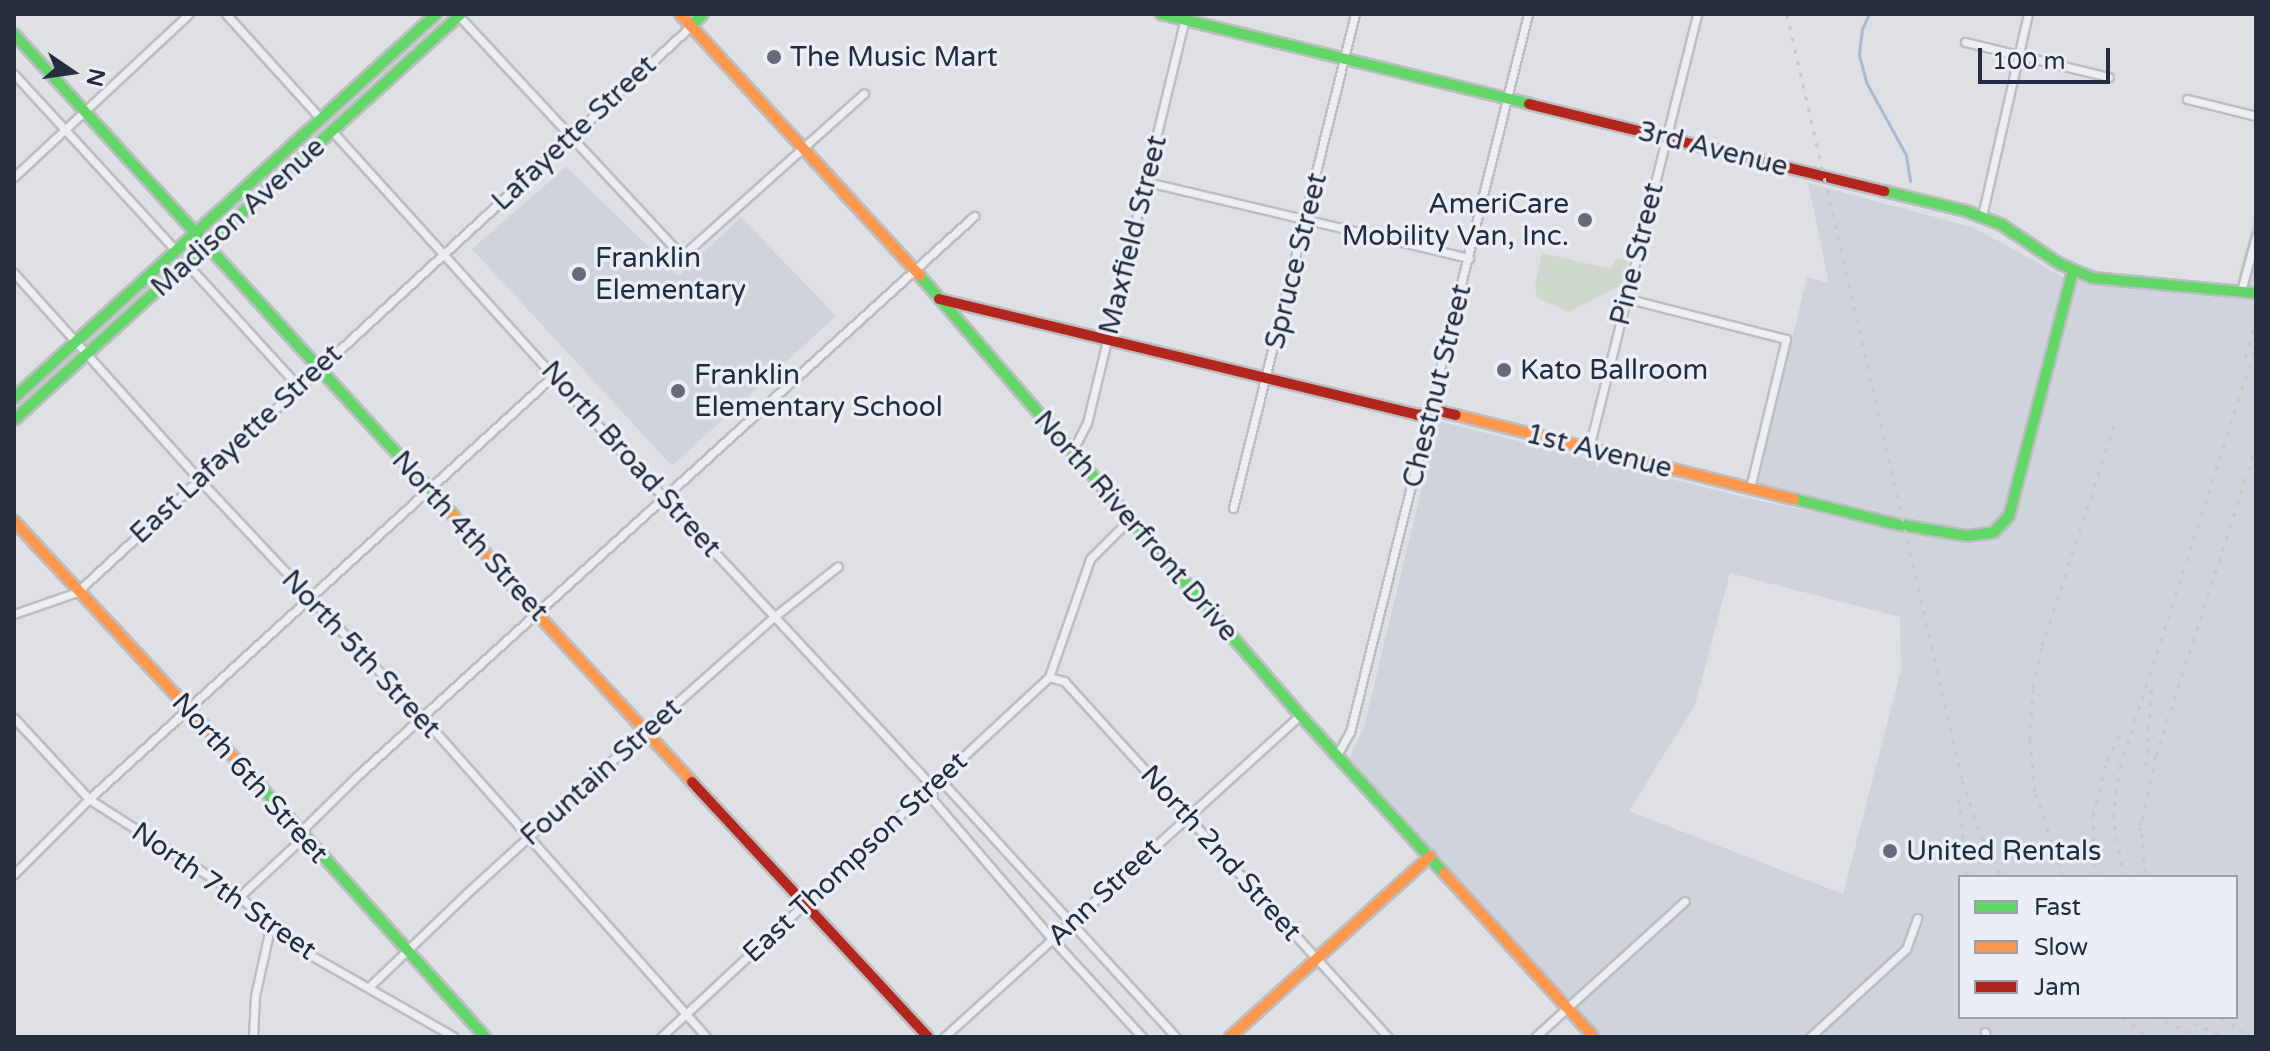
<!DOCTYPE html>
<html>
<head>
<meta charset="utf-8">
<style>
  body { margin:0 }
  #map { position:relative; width:2270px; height:1051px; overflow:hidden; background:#dee0e4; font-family:"Varela Round",sans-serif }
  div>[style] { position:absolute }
  .built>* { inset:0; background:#cfd3db }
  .green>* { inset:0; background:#ced8cd }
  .stream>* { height:3px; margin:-1.5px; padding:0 1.5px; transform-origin:1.5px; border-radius:1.5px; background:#a8bbd3 }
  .roads { filter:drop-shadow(2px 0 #bcbec2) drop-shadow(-2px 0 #bcbec2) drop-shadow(0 2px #bcbec2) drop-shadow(0 -2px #bcbec2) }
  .street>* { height:7px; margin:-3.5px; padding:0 3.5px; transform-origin:3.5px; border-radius:3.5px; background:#edeef1 }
  .fast>* { height:10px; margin:-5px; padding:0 5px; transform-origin:5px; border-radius:5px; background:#63d668 }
  .slow>* { height:10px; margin:-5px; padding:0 5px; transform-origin:5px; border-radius:5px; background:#ff974d }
  .jam>* { height:10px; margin:-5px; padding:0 5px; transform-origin:5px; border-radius:5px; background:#b3261e }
  .rail>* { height:3px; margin-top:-1.5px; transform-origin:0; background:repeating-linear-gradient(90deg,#c7c8cc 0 4px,transparent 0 12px) }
  .dots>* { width:22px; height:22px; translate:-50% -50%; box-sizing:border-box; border:4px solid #eaeef5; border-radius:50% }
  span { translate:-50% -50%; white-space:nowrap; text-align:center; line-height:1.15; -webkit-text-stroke:7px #eaeef5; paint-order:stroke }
  .poi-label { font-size:28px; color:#242c3f }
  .left { translate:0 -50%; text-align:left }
  .right { translate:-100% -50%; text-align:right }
  .street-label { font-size:28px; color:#242c3f }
  .frame { position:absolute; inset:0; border:16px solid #242c3f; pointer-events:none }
  .legend { position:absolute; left:1958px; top:875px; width:280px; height:144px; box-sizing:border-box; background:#eaeef5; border:2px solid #9ba0ac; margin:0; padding:10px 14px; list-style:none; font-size:24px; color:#242c3f }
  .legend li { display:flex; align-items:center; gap:16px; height:40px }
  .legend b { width:40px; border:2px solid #9ba0ac }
  .north { position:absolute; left:32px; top:32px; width:80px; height:80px; -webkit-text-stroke:6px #eaeef5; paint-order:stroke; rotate:103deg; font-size:22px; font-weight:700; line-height:32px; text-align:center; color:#242c3f }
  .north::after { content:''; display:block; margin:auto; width:28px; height:36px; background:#242c3f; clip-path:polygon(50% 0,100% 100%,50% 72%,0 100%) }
  .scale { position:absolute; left:1978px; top:48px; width:132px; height:36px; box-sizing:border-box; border:4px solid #242c3f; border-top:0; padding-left:10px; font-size:24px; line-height:28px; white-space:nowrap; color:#242c3f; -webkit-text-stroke:6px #eaeef5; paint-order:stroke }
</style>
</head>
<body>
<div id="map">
  <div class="built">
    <i style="clip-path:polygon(566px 167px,679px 276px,741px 217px,836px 316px,672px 466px,472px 249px)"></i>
    <i style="clip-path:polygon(evenodd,1808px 183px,1975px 228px,2067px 279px,2256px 300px,2256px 1037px,1600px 1037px,1349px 759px,1364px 727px,1438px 421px,1747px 498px,1880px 526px,1877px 511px,1757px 484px,1807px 277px,1829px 283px,1808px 183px,1730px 573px,1900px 617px,1901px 670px,1843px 894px,1629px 811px,1695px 705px,1730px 573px,1808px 183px,1960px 877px,2236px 877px,2236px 1017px,1960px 1017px,1960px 877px)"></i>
    <i style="clip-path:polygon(2256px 211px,2256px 287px,2236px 286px)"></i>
  </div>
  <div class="green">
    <i style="clip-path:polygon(1542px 253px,1611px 269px,1616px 259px,1628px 260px,1622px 285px,1569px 312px,1537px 298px,1535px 286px)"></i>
  </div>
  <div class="stream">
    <i style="left:1869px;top:14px;width:17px;rotate:115deg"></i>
    <i style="left:1862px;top:29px;width:26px;rotate:97deg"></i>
    <i style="left:1859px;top:55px;width:28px;rotate:75deg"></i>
    <i style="left:1866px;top:82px;width:83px;rotate:61.3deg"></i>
    <i style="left:1906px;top:155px;width:26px;rotate:81deg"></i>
  </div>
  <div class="roads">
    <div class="street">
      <i style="left:226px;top:14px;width:142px;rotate:47.9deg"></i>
      <i style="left:459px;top:16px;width:328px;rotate:47.1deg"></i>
      <i style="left:682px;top:256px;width:244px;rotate:-41.8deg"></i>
      <i style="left:1965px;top:42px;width:148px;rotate:13.7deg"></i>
      <i style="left:14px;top:74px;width:240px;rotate:47.5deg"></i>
      <i style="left:2187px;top:99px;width:71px;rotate:13.8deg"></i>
      <i style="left:332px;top:131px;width:481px;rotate:47.9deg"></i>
      <i style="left:655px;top:488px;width:407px;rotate:47.1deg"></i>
      <i style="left:932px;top:786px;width:14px;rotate:86deg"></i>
      <i style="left:933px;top:800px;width:183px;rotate:49.4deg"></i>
      <i style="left:1052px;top:939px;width:133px;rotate:47.4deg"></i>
      <i style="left:14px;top:177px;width:239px;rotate:-43deg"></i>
      <i style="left:1147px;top:182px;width:331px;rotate:13.3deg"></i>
      <i style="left:1982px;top:216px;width:207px;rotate:-77.2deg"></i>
      <i style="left:187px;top:264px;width:165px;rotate:47.7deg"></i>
      <i style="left:14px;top:273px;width:288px;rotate:48.1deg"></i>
      <i style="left:206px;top:487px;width:318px;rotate:46.8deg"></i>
      <i style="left:424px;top:719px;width:425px;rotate:48.4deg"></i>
      <i style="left:2241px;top:291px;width:57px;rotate:-74.7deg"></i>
      <i style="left:1625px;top:298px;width:166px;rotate:14.3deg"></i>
      <i style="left:1786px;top:339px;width:153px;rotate:103.6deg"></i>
      <i style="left:1589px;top:448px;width:447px;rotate:-76deg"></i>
      <i style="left:1072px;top:452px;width:33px;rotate:-63deg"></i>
      <i style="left:1087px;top:423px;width:421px;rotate:-76.4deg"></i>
      <i style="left:1233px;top:508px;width:509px;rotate:-76.13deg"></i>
      <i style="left:14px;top:614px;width:67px;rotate:-19.2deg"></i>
      <i style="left:77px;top:592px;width:835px;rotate:-42.67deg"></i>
      <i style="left:1049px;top:677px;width:16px;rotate:15deg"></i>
      <i style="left:1064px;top:681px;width:481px;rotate:47.7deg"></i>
      <i style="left:14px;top:718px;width:110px;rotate:47.2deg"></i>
      <i style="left:89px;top:799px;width:179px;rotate:32.7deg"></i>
      <i style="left:240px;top:896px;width:44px;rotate:46.8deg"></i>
      <i style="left:270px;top:928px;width:29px;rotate:36deg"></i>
      <i style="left:293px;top:945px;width:185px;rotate:29.7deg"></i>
      <i style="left:1337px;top:755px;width:26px;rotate:-61deg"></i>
      <i style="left:1350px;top:732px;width:740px;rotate:-76.08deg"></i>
      <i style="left:932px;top:786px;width:13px;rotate:-4deg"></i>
      <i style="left:945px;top:785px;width:342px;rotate:47.5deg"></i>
      <i style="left:14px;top:874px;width:106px;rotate:-45deg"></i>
      <i style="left:89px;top:799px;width:629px;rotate:-42.36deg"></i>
      <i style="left:240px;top:896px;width:75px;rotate:-42.8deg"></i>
      <i style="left:295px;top:845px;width:15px;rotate:-67deg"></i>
      <i style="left:301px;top:831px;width:80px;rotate:-44.5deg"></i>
      <i style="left:358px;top:775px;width:832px;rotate:-42.22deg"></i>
      <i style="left:370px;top:986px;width:134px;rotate:-43.8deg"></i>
      <i style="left:467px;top:893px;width:231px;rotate:-42.4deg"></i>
      <i style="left:638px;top:737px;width:183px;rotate:-41.5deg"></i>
      <i style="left:775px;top:616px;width:80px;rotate:-38.4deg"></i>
      <i style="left:1985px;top:1032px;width:5px;rotate:79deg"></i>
      <i style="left:253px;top:1037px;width:41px;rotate:-87.2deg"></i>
      <i style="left:255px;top:996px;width:70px;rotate:-77.6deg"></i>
      <i style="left:661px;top:1037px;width:529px;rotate:-42.86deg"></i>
      <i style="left:1049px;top:677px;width:125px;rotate:-70.8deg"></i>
      <i style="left:1090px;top:559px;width:57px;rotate:-45deg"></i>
      <i style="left:944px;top:1037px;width:480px;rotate:-42.1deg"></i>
      <i style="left:1535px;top:1037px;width:202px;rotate:-42.2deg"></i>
      <i style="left:1810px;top:1037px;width:130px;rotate:-42.5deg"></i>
      <i style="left:1906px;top:949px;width:33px;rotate:-70deg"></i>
    </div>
    <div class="fast">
      <i style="left:1161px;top:14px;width:379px;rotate:13.7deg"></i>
      <i style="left:691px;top:26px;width:17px;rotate:-45deg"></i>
      <i style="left:14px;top:34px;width:651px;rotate:47.61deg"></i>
      <i style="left:1884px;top:191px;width:84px;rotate:13.7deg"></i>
      <i style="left:1966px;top:211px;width:39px;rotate:21deg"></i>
      <i style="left:2002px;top:225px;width:70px;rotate:33.9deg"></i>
      <i style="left:2060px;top:264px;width:36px;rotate:23deg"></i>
      <i style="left:2093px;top:278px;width:164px;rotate:5.3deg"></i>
      <i style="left:920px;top:276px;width:581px;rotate:49.12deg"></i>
      <i style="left:1300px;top:715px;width:214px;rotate:47.7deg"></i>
      <i style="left:14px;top:398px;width:571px;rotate:-42.3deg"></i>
      <i style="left:14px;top:420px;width:604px;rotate:-42.25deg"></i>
      <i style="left:1794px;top:499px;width:105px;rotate:13.8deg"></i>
      <i style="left:1896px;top:524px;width:72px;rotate:9.6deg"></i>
      <i style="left:1967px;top:536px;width:27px;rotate:-8deg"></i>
      <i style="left:1994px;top:532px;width:22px;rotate:-47deg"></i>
      <i style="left:2009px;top:516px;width:253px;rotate:-75.4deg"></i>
      <i style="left:261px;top:787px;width:336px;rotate:48.1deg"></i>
    </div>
    <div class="slow">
      <i style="left:680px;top:14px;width:355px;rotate:47.5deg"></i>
      <i style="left:1456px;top:415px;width:348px;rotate:14deg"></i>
      <i style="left:453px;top:515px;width:116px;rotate:49.9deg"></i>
      <i style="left:528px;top:604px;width:242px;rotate:47.3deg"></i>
      <i style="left:14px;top:521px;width:363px;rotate:47.1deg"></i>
      <i style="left:1444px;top:873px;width:222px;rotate:47.6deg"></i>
      <i style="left:1230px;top:1037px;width:270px;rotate:-42.1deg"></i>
    </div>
    <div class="jam">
      <i style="left:1529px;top:104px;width:366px;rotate:13.8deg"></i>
      <i style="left:939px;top:299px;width:492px;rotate:13.6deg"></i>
      <i style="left:1417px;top:415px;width:26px;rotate:-7deg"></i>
      <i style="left:1443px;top:412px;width:13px;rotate:13deg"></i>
      <i style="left:692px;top:782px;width:347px;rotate:47.2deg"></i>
    </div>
  </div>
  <div class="rail">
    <i style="left:1787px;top:14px;width:786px;rotate:77.13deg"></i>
    <i style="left:1962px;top:780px;width:61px;rotate:71deg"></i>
    <i style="left:1982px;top:838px;width:44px;rotate:62.9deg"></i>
    <i style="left:2245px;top:357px;width:36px;rotate:-72deg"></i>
    <i style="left:2146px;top:765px;width:80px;rotate:-85.7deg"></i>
    <i style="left:1959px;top:799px;width:78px;rotate:84.1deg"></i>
    <i style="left:2141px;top:821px;width:56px;rotate:85.9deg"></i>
    <i style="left:2140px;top:831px;width:77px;rotate:-78deg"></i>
    <i style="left:2156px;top:756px;width:325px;rotate:-72.1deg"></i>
    <i style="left:2063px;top:877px;width:90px;rotate:-108deg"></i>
    <i style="left:2035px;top:791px;width:51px;rotate:-95.6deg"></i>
    <i style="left:2030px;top:740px;width:53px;rotate:-86.8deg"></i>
    <i style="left:2033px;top:687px;width:42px;rotate:-77.6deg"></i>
    <i style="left:2042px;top:646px;width:241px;rotate:-71.9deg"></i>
    <i style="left:2095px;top:877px;width:62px;rotate:-91.8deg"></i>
    <i style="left:2093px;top:815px;width:56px;rotate:-75.5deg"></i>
    <i style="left:2107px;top:761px;width:30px;rotate:-64deg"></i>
    <i style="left:2124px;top:877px;width:61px;rotate:-100.4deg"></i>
    <i style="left:2113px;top:817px;width:50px;rotate:-82deg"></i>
    <i style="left:2120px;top:767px;width:442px;rotate:-72.1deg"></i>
    <i style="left:2122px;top:1017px;width:34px;rotate:36deg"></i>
    <i style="left:2154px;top:1017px;width:53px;rotate:22.2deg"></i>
    <i style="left:2221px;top:1017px;width:36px;rotate:34deg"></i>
    <i style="left:2193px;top:1023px;width:34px;rotate:24deg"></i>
  </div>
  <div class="dots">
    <i style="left:774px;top:57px;background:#656b79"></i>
    <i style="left:1585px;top:220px;background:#656b79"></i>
    <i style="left:579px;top:274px;background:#656b79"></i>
    <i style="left:1504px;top:370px;background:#656b79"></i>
    <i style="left:678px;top:391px;background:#656b79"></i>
    <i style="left:1890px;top:851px;background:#656b79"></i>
  </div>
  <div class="poi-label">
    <span class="left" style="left:790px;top:57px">The Music Mart</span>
    <span class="right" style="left:1569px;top:220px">AmeriCare<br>Mobility Van, Inc.</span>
    <span class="left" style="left:595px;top:274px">Franklin<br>Elementary</span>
    <span class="left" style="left:1520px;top:370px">Kato Ballroom</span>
    <span class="left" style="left:694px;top:391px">Franklin<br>Elementary School</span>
    <span class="left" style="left:1906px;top:851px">United Rentals</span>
  </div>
  <div class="street-label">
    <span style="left:574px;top:133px;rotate:-43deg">Lafayette Street</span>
    <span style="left:1713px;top:149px;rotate:14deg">3rd Avenue</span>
    <span style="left:238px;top:217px;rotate:-42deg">Madison Avenue</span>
    <span style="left:1133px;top:235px;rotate:-76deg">Maxfield Street</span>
    <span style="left:1637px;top:254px;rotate:-76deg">Pine Street</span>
    <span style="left:1296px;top:261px;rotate:-76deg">Spruce Street</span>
    <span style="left:1437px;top:386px;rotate:-76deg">Chestnut Street</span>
    <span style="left:236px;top:444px;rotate:-43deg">East Lafayette Street</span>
    <span style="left:1599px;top:451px;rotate:14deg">1st Avenue</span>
    <span style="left:631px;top:459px;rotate:48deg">North Broad Street</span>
    <span style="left:1136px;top:526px;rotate:49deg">North Riverfront Drive</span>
    <span style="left:470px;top:536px;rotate:48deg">North 4th Street</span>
    <span style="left:361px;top:654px;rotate:47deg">North 5th Street</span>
    <span style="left:601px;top:772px;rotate:-42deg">Fountain Street</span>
    <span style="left:250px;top:778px;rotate:48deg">North 6th Street</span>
    <span style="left:1221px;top:853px;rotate:48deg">North 2nd Street</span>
    <span style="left:855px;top:857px;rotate:-43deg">East Thompson Street</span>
    <span style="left:224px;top:891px;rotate:35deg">North 7th Street</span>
    <span style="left:1104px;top:892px;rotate:-43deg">Ann Street</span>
  </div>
  <div class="frame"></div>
  <ul class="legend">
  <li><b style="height:10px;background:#63d668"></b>Fast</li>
  <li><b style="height:10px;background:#ff974d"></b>Slow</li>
  <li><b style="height:10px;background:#b3261e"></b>Jam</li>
  </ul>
  <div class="north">N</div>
  <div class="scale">100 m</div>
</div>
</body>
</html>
